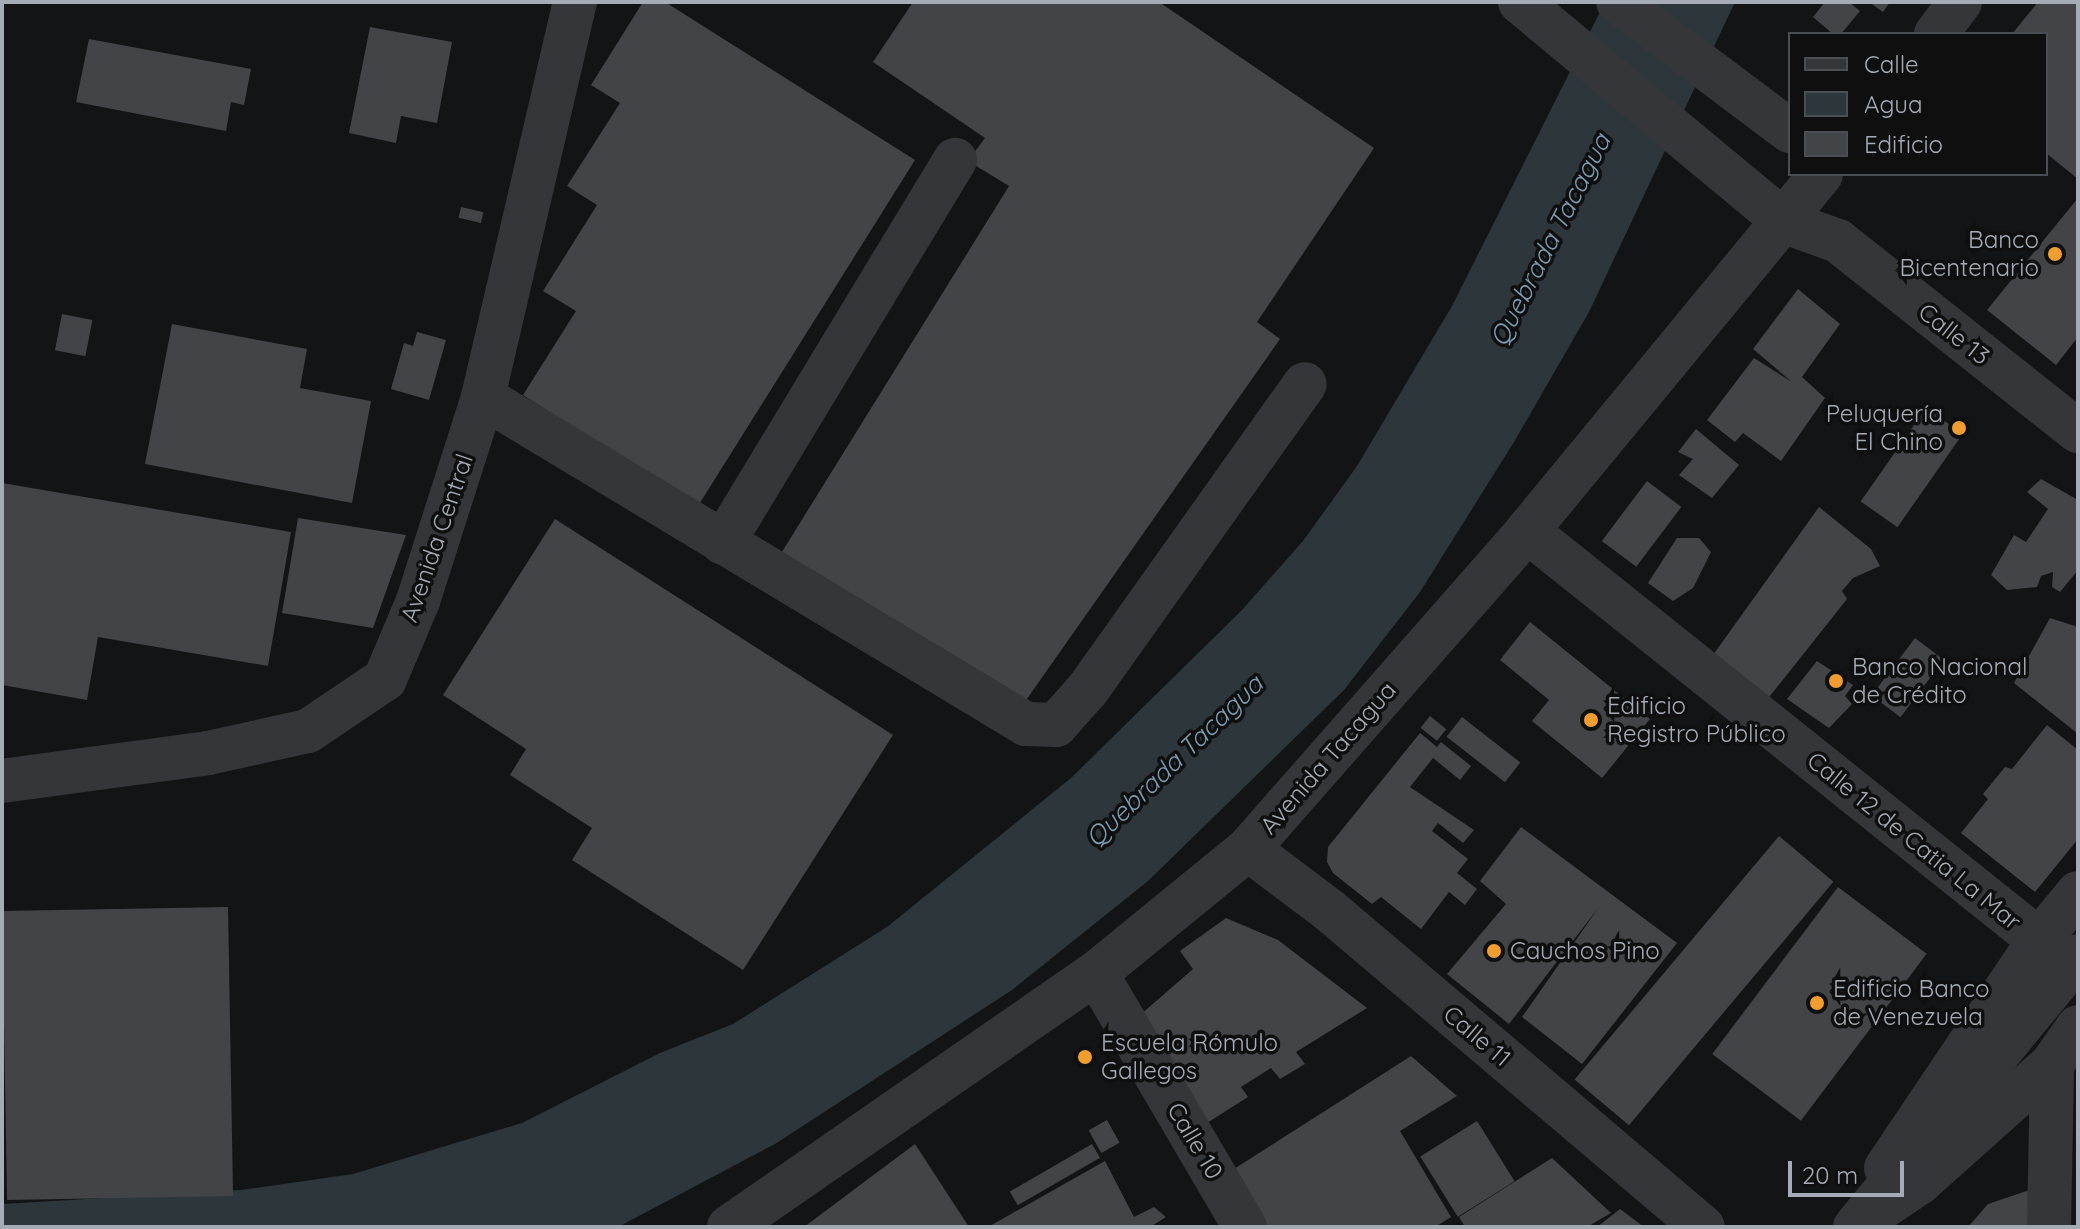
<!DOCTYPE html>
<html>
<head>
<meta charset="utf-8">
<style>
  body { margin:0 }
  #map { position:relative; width:2080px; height:1229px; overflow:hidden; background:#131415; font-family:Quicksand,sans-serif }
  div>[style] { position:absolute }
  .water>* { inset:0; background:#2c363b }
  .building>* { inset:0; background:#424448; transform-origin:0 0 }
  .minor>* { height:44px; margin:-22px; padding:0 22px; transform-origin:22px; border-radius:22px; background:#35363a }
  .tertiary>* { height:44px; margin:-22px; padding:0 22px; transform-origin:22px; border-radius:22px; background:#35363a }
  .dots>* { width:22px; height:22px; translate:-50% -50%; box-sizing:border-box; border:4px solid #0f0f10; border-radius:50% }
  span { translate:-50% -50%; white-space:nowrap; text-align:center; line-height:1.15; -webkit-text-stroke:7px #0f0f10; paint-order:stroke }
  .poi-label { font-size:24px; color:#a5acb6 }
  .right { translate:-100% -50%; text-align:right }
  .left { translate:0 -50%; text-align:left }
  .street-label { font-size:24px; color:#a5acb6 }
  .water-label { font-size:26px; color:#7c9db1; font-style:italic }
  .frame { position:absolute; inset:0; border:4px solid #a5acb6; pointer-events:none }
  .legend { position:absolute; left:1788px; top:32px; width:260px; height:144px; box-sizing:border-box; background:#0f0f10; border:2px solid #4b4e52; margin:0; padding:10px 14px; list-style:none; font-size:24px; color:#a5acb6 }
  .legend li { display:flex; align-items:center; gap:16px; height:40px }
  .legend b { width:40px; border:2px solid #4b4e52 }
  .scale { position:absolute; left:1788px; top:1161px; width:116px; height:36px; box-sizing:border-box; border:4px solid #a5acb6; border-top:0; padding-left:10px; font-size:24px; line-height:28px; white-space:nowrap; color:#a5acb6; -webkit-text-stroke:6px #0f0f10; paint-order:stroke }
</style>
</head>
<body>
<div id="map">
  <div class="water">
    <i style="clip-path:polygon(1605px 2px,1735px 2px,1589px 312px,1514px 442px,1420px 592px,1344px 690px,1148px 881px,1012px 990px,775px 1144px,618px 1227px,2px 1227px,2px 1204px,241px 1190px,353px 1174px,522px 1123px,660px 1053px,733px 1024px,887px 927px,1071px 778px,1242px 610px,1303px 541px,1357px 466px,1452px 306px)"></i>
  </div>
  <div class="building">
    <i style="clip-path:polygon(643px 2px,665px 2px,915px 160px,698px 506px,523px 395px,576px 311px,543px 291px,597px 205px,567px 186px,620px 103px,591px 85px)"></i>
    <i style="clip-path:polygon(913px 2px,1159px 2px,1374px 148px,1257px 322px,1280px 339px,1017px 713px,780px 555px,1009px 186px,968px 161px,985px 138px,873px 62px)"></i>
    <i style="clip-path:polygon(1825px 2px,1849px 2px,1860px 11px,1841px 34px,1833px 34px,1813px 17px)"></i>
    <i style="clip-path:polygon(1869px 2px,1890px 2px,1883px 12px)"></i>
    <i style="clip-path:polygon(2038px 2px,2078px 2px,2078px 179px,2046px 153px,2046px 34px,2012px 34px)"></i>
    <i style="clip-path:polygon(370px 27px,452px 42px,437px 123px,401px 116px,396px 143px,349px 133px)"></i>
    <i style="clip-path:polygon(89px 39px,251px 69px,244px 105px,231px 102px,226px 131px,76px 102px)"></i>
    <i style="clip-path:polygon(2078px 198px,2078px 337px,2056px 365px,1987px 310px)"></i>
    <i style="left:461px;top:207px;width:23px;height:11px;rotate:13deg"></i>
    <i style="clip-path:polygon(1798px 289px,1840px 324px,1802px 377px,1825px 398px,1781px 461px,1743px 433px,1735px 442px,1707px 420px,1754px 358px,1792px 382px,1753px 349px)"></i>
    <i style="left:62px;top:314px;width:31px;height:37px;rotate:11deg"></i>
    <i style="clip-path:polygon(172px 324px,307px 349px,300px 388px,371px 401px,352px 503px,145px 464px)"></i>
    <i style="clip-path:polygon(417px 332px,446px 340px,429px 400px,391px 389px,404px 343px,413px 346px)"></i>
    <i style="left:1926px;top:408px;width:45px;height:114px;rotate:35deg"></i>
    <i style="clip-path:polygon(1696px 429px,1739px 465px,1712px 498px,1679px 475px,1693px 459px,1678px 452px)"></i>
    <i style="clip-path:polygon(2041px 479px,2078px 500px,2078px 570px,2060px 592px,2052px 587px,2053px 572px,2041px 576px,2037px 587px,2007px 590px,1991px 575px,2014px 535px,2026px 542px,2048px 509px,2027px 492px)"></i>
    <i style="left:1647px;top:481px;width:43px;height:75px;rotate:37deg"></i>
    <i style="clip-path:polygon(2px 483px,291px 532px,268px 666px,98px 637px,87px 700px,2px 685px)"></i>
    <i style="clip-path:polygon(1819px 507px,1871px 549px,1880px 566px,1853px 578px,1842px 591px,1847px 599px,1766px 701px,1713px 655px)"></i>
    <i style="clip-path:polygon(298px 518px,406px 535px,373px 628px,282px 613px)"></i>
    <i style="clip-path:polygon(555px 519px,893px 735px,743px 970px,572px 860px,592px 828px,510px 775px,526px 749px,443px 695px)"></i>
    <i style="clip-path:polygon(1677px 538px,1699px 538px,1711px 552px,1693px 588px,1673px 601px,1648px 583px)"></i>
    <i style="clip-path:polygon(2050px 618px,2078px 627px,2078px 734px,2014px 683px)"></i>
    <i style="clip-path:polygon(1530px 622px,1650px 719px,1602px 778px,1532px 721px,1549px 700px,1500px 660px)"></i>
    <i style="left:1915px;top:638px;width:36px;height:72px;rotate:37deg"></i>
    <i style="clip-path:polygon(1817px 661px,1853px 685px,1845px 696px,1852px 704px,1829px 728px,1787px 699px)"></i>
    <i style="left:1430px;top:716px;width:21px;height:15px;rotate:39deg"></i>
    <i style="left:1462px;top:717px;width:74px;height:25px;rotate:38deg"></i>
    <i style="clip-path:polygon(2047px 725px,2078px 750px,2078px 839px,2035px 892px,1961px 833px,1988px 799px,1983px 794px,2005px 767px,2012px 769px)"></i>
    <i style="clip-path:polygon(1420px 733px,1437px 747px,1441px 742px,1471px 766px,1460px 780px,1433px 758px,1410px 787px,1474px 830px,1463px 843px,1438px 823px,1432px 831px,1468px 859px,1457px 873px,1477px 889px,1465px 905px,1449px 892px,1421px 929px,1381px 897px,1372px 904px,1333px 873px,1327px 862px,1328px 847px)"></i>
    <i style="clip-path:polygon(1521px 827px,1677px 943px,1582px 1064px,1522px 1017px,1599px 907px,1509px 1024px,1447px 974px,1506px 904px,1480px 881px)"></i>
    <i style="left:1779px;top:836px;width:71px;height:318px;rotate:40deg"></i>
    <i style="left:1838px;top:887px;width:111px;height:209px;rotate:37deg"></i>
    <i style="left:228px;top:907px;width:289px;height:226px;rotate:89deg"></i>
    <i style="clip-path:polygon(1226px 918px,1278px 940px,1367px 1008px,1296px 1052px,1305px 1064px,1280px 1079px,1271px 1068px,1241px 1087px,1248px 1097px,1207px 1123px,1139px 1016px,1193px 969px,1180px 951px)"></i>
    <i style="clip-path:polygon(1411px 1056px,1457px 1096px,1400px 1131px,1451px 1217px,1435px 1227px,1256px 1227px,1223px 1176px)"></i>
    <i style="left:1107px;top:1120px;width:26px;height:21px;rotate:61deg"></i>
    <i style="left:1477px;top:1121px;width:71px;height:67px;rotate:58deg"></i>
    <i style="clip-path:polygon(915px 1144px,969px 1227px,804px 1227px)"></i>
    <i style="left:1092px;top:1144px;width:16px;height:95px;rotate:60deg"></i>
    <i style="clip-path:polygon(1552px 1158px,1611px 1213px,1587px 1227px,1465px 1227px,1459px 1217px)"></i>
    <i style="clip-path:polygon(1105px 1161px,1134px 1217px,1154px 1207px,1166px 1217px,1150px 1227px,988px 1227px)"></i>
    <i style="clip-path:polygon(2041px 1186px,2037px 1227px,1968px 1227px,1988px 1204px)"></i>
    <i style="clip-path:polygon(1620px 1209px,1644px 1227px,1597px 1227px)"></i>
  </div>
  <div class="minor">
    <i style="left:1520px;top:2px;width:344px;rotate:39.7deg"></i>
    <i style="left:1785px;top:222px;width:56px;rotate:19.7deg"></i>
    <i style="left:1838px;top:241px;width:306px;rotate:38.4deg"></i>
    <i style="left:1618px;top:2px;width:215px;rotate:36.9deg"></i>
    <i style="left:1936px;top:34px;width:40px;rotate:-53deg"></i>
    <i style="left:483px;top:397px;width:634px;rotate:31.06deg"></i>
    <i style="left:1026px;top:724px;width:30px;rotate:2deg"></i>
    <i style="left:1056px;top:725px;width:48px;rotate:-48.4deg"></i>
    <i style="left:1088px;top:689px;width:374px;rotate:-54.6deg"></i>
    <i style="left:1527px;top:531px;width:655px;rotate:38.62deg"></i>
    <i style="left:723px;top:543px;width:448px;rotate:-58.8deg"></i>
    <i style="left:2px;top:781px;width:208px;rotate:-7.7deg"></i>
    <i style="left:208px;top:753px;width:102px;rotate:-12.4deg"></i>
    <i style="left:308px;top:731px;width:93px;rotate:-34deg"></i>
    <i style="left:385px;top:679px;width:85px;rotate:-67.1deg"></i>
    <i style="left:418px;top:601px;width:214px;rotate:-72.3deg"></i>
    <i style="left:483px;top:397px;width:406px;rotate:-76.9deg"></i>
    <i style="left:1248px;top:849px;width:101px;rotate:37deg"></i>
    <i style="left:1329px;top:910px;width:490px;rotate:40.3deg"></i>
    <i style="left:1096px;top:973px;width:294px;rotate:59.6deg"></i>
    <i style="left:1886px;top:1168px;width:275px;rotate:-56.1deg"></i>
    <i style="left:2039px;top:940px;width:61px;rotate:-50.3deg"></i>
    <i style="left:1870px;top:1216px;width:59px;rotate:-34deg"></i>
    <i style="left:1919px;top:1183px;width:178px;rotate:-41.8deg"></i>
    <i style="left:2052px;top:1064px;width:45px;rotate:-54.9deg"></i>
    <i style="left:729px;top:1227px;width:446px;rotate:-34.7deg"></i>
    <i style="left:1096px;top:973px;width:196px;rotate:-39.2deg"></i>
    <i style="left:1248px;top:849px;width:423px;rotate:-48.7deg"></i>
    <i style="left:1527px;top:531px;width:462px;rotate:-50.5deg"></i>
    <i style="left:2049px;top:1227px;width:163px;rotate:-88.9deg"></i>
  </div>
  <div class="tertiary">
    <i style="left:1855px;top:1227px;width:351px;rotate:-50.5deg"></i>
  </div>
  <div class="dots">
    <i style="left:2055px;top:254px;background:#f19d30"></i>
    <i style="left:1959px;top:428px;background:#f19d30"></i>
    <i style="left:1836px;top:681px;background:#f19d30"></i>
    <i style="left:1591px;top:720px;background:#f19d30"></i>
    <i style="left:1494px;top:951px;background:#f19d30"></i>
    <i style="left:1817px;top:1003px;background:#f19d30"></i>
    <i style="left:1085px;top:1057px;background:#f19d30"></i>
  </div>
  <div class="poi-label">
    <span class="right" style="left:2039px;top:254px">Banco<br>Bicentenario</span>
    <span class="right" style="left:1943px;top:428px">Peluquería<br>El Chino</span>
    <span class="left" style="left:1852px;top:681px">Banco Nacional<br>de Crédito</span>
    <span class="left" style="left:1607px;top:720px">Edificio<br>Registro Público</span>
    <span class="left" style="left:1510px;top:951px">Cauchos Pino</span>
    <span class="left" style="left:1833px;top:1003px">Edificio Banco<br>de Venezuela</span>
    <span class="left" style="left:1101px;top:1057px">Escuela Rómulo<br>Gallegos</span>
  </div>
  <div class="street-label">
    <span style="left:1954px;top:334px;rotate:38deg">Calle 13</span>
    <span style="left:437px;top:538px;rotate:-71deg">Avenida Central</span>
    <span style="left:1328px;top:758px;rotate:-49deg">Avenida Tacagua</span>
    <span style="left:1914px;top:841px;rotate:39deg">Calle 12 de Catia La Mar</span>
    <span style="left:1477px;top:1036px;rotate:40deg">Calle 11</span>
    <span style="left:1195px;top:1141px;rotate:59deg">Calle 10</span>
  </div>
  <div class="water-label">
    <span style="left:1550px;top:240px;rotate:-63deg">Quebrada Tacagua</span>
    <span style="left:1174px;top:761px;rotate:-44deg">Quebrada Tacagua</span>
  </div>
  <div class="frame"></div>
  <ul class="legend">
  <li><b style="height:10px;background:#35363a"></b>Calle</li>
  <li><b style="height:22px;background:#2c363b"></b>Agua</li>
  <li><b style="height:22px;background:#424448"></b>Edificio</li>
  </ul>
  <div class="scale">20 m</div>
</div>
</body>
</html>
